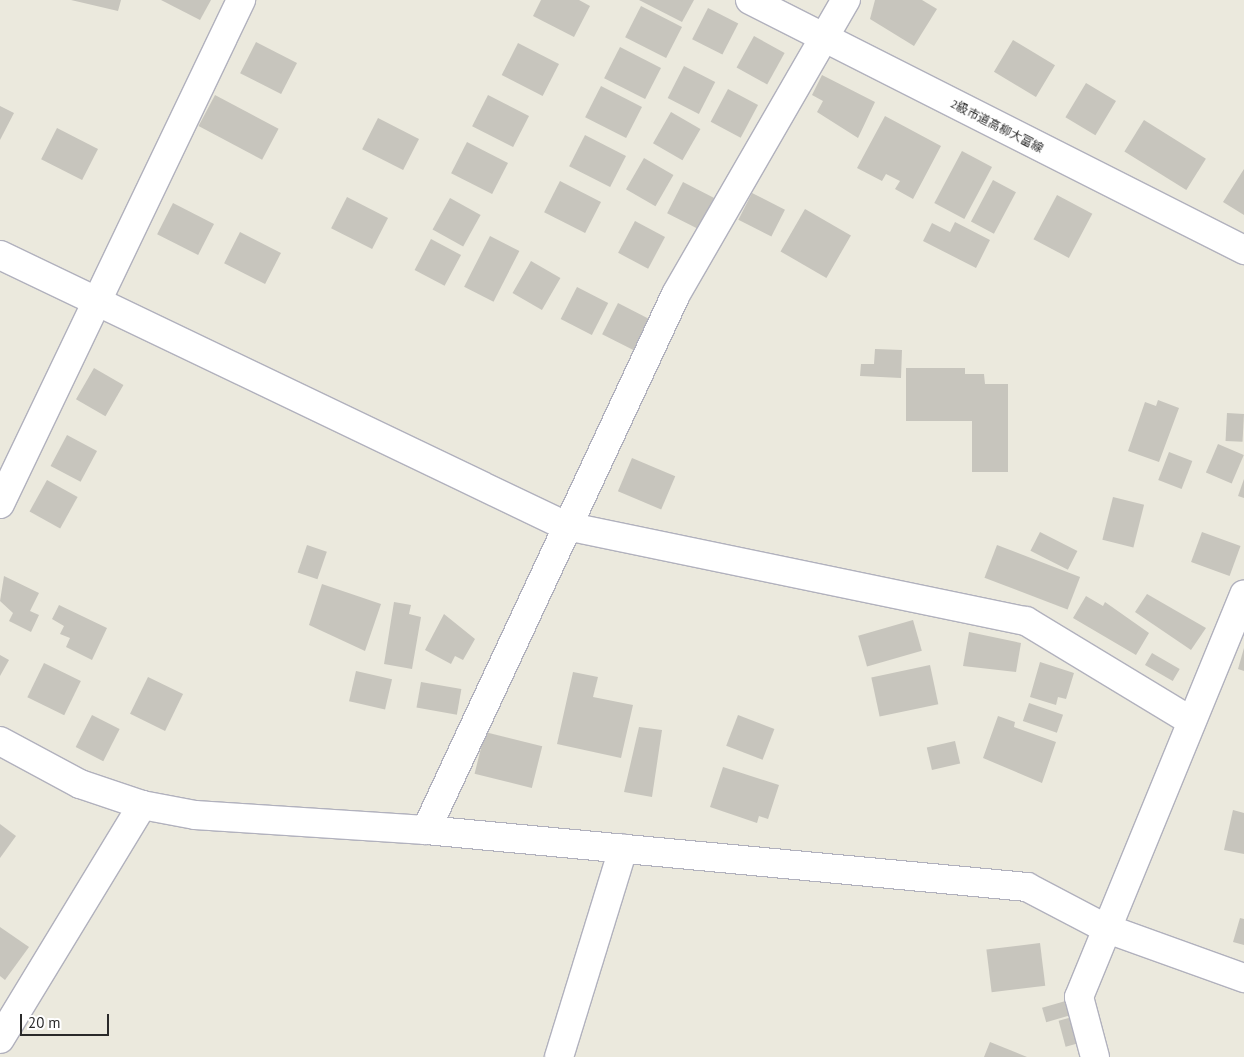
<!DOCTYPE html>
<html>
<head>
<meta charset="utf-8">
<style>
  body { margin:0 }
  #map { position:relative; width:1244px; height:1057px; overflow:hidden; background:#ebe9dd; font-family:"PT Sans","Noto Sans JP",sans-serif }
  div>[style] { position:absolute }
  .building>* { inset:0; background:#c7c5bd; transform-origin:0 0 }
  .roads { filter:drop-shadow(1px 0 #b1b1bd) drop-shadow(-1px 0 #b1b1bd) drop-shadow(0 1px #b1b1bd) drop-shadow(0 -1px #b1b1bd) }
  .street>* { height:28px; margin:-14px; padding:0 14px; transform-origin:14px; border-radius:14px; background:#fff }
  .secondary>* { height:28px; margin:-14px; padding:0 14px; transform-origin:14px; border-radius:14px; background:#fff }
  span { translate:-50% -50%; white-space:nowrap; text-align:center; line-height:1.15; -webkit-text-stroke:4px #fff; paint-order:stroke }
  .street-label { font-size:12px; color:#2a2a2a }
  .scale { position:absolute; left:20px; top:1014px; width:89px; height:22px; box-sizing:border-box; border:2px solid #2a2a2a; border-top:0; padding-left:6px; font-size:15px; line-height:18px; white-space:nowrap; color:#2a2a2a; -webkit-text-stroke:4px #fff; paint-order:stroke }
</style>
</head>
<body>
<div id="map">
  <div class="building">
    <i style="clip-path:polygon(71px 0,121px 0,118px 11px)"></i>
    <i style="clip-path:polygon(161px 0,211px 0,200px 20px)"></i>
    <i style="clip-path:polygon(541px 0,579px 0,590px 6px,574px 37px,533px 16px)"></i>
    <i style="clip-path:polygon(639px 0,694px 0,682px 22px)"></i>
    <i style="clip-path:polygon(875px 0,922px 0,937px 9px,914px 46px,870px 19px)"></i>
    <i style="left:641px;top:6px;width:46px;height:35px;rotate:27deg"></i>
    <i style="left:708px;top:8px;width:34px;height:35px;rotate:27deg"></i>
    <i style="left:754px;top:36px;width:35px;height:36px;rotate:29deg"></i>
    <i style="left:1013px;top:40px;width:49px;height:37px;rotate:31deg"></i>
    <i style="left:256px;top:42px;width:46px;height:35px;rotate:27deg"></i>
    <i style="left:518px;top:43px;width:46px;height:36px;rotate:27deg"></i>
    <i style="left:620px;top:47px;width:46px;height:35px;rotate:27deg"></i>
    <i style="left:684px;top:66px;width:35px;height:36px;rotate:27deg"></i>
    <i style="clip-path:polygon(822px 75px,875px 102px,858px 138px,817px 112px,823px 101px,812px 95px)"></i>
    <i style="left:1086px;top:83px;width:35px;height:40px;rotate:31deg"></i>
    <i style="left:601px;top:86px;width:46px;height:35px;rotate:27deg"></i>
    <i style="left:728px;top:89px;width:34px;height:37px;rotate:28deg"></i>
    <i style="left:215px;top:95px;width:72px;height:35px;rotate:28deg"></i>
    <i style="left:488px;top:95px;width:46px;height:35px;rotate:27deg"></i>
    <i style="clip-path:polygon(0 106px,14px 113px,0 140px)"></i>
    <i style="left:671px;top:112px;width:34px;height:36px;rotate:30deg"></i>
    <i style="clip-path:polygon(885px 116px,941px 146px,913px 199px,895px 189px,900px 181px,886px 174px,882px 181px,857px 168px)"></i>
    <i style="left:378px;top:118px;width:46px;height:35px;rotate:27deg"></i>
    <i style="left:1144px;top:120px;width:73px;height:37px;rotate:32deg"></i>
    <i style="left:57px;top:128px;width:46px;height:35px;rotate:27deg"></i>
    <i style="left:585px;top:135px;width:46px;height:35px;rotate:27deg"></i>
    <i style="left:467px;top:142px;width:46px;height:35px;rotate:27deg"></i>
    <i style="left:962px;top:151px;width:34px;height:59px;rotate:28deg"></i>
    <i style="left:644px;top:158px;width:34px;height:36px;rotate:30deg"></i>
    <i style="clip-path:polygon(1244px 169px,1244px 215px,1223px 202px)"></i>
    <i style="left:993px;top:180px;width:26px;height:47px;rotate:28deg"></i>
    <i style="left:560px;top:181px;width:46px;height:35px;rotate:27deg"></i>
    <i style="left:683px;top:182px;width:35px;height:35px;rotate:27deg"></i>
    <i style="left:752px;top:193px;width:37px;height:30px;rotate:27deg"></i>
    <i style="left:1057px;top:195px;width:40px;height:50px;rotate:28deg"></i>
    <i style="left:347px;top:197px;width:46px;height:35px;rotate:27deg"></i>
    <i style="left:450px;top:198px;width:35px;height:36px;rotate:29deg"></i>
    <i style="left:173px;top:203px;width:46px;height:35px;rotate:27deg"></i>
    <i style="left:805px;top:209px;width:53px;height:49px;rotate:30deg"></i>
    <i style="left:635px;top:221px;width:34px;height:36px;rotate:28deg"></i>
    <i style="clip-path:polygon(955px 222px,990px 240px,976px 268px,923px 241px,932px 223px,950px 232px)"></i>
    <i style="left:240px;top:232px;width:46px;height:35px;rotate:27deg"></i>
    <i style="left:490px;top:236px;width:33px;height:57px;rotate:27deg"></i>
    <i style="left:431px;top:239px;width:34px;height:35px;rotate:28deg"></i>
    <i style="left:531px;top:261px;width:34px;height:37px;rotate:30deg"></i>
    <i style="left:577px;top:287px;width:35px;height:36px;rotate:27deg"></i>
    <i style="left:618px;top:303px;width:35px;height:35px;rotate:27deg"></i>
    <i style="clip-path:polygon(875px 349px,902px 350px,901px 378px,860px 376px,861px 364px,874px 364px)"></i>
    <i style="left:94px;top:368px;width:34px;height:36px;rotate:30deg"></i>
    <i style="clip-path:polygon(906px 368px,965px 368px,965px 374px,984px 374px,985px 384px,1008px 384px,1008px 472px,972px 472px,972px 421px,906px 421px)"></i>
    <i style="clip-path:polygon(1158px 400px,1179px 408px,1159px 462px,1128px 451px,1145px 402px,1156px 406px)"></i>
    <i style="left:1227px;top:413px;width:17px;height:28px;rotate:3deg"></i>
    <i style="left:67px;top:435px;width:34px;height:35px;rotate:28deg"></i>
    <i style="left:1218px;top:444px;width:28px;height:31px;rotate:23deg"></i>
    <i style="left:1169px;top:452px;width:25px;height:30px;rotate:21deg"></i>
    <i style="left:632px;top:458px;width:47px;height:36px;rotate:23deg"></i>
    <i style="clip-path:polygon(1244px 479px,1244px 498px,1238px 496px)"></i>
    <i style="left:47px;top:480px;width:35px;height:36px;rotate:29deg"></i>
    <i style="left:1113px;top:497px;width:32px;height:44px;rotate:14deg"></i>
    <i style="left:1040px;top:532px;width:42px;height:21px;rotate:27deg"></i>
    <i style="left:1202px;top:532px;width:41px;height:32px;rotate:20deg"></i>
    <i style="left:307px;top:545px;width:21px;height:29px;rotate:19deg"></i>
    <i style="left:997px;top:545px;width:89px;height:35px;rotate:21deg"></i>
    <i style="clip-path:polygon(4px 576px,39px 593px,30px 611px,39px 615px,31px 632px,9px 621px,13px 613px,0 601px)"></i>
    <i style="clip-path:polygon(322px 584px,381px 604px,365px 651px,309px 625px)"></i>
    <i style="clip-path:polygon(1147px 594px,1206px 628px,1191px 650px,1135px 612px)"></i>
    <i style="clip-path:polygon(1086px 596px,1103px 606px,1105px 602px,1149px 633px,1136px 655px,1073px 618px)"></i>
    <i style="clip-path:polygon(394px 602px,411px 605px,409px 614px,421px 617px,412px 669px,384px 664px)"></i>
    <i style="clip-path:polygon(59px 605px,107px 628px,92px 660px,66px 647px,70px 638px,60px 634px,64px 626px,52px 619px)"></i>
    <i style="clip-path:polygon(444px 614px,475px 639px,463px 660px,455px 656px,451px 664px,425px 650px)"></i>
    <i style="left:913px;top:620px;width:32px;height:57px;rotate:74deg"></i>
    <i style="clip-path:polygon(969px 632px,1021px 643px,1016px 672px,963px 666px)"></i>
    <i style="clip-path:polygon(1244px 648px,1244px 671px,1238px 669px)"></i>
    <i style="left:1152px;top:653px;width:32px;height:14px;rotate:30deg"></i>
    <i style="clip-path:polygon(0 655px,9px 660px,0 676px)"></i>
    <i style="clip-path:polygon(1040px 662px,1074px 673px,1066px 699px,1058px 697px,1056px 705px,1030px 697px)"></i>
    <i style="left:44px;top:663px;width:41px;height:38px;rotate:26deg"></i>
    <i style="left:930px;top:665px;width:40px;height:60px;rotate:78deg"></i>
    <i style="left:356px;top:671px;width:37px;height:31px;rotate:13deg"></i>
    <i style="clip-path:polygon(573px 672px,598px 677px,593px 697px,633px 705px,621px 758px,557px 744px)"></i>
    <i style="left:148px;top:677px;width:39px;height:41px;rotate:26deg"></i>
    <i style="left:421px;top:682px;width:41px;height:26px;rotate:10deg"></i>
    <i style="left:1029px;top:703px;width:36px;height:19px;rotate:19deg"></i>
    <i style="left:92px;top:715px;width:31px;height:36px;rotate:27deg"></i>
    <i style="left:738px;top:715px;width:39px;height:33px;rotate:21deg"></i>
    <i style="clip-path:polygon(998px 716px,1015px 722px,1014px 727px,1056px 742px,1042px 783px,983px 758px)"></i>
    <i style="clip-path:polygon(639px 727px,662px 730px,652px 797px,624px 792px)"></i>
    <i style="left:485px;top:732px;width:59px;height:43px;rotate:14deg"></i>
    <i style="left:955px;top:741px;width:23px;height:29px;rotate:77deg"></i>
    <i style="clip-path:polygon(723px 767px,779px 785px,768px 819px,759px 816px,757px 823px,710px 807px)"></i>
    <i style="clip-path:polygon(1233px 810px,1244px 813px,1244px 854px,1224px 850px)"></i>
    <i style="clip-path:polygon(0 824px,16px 836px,0 858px)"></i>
    <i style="clip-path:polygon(1240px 918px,1244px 919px,1244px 945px,1233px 942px)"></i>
    <i style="clip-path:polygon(0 927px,29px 947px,5px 980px,0 976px)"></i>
    <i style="left:1040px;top:943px;width:43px;height:54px;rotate:83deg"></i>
    <i style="left:1069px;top:1000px;width:15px;height:28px;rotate:74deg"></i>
    <i style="left:1076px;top:1016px;width:27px;height:18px;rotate:75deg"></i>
    <i style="clip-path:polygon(990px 1042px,1027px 1057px,984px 1057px)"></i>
  </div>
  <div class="roads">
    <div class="street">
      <i style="left:0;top:255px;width:628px;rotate:25.59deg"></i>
      <i style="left:566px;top:526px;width:470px;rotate:11.7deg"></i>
      <i style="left:1026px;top:621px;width:193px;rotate:31.2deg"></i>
      <i style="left:0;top:504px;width:559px;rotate:-64.44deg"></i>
      <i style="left:426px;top:830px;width:591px;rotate:-64.99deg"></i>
      <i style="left:676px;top:294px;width:340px;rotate:-60deg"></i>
      <i style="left:0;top:1039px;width:274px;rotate:-58.7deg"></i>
      <i style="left:559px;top:1057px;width:218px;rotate:-72.9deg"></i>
      <i style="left:1095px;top:1057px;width:62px;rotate:-104.9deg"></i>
      <i style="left:1079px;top:997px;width:435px;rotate:-67.7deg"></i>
    </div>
    <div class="secondary">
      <i style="left:750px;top:0;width:554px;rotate:26.84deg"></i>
      <i style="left:0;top:741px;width:91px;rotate:28.3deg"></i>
      <i style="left:80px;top:784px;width:65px;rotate:18.7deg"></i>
      <i style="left:142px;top:805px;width:54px;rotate:10.7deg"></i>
      <i style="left:195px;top:815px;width:231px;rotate:3.7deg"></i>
      <i style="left:426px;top:830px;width:604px;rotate:5.42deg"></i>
      <i style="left:1027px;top:887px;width:88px;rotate:27.7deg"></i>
      <i style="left:1105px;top:928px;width:148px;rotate:19.8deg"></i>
    </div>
  </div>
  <div class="street-label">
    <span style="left:997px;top:126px;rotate:27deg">2級市道高柳大富線</span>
  </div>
  <div class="scale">20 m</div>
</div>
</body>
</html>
